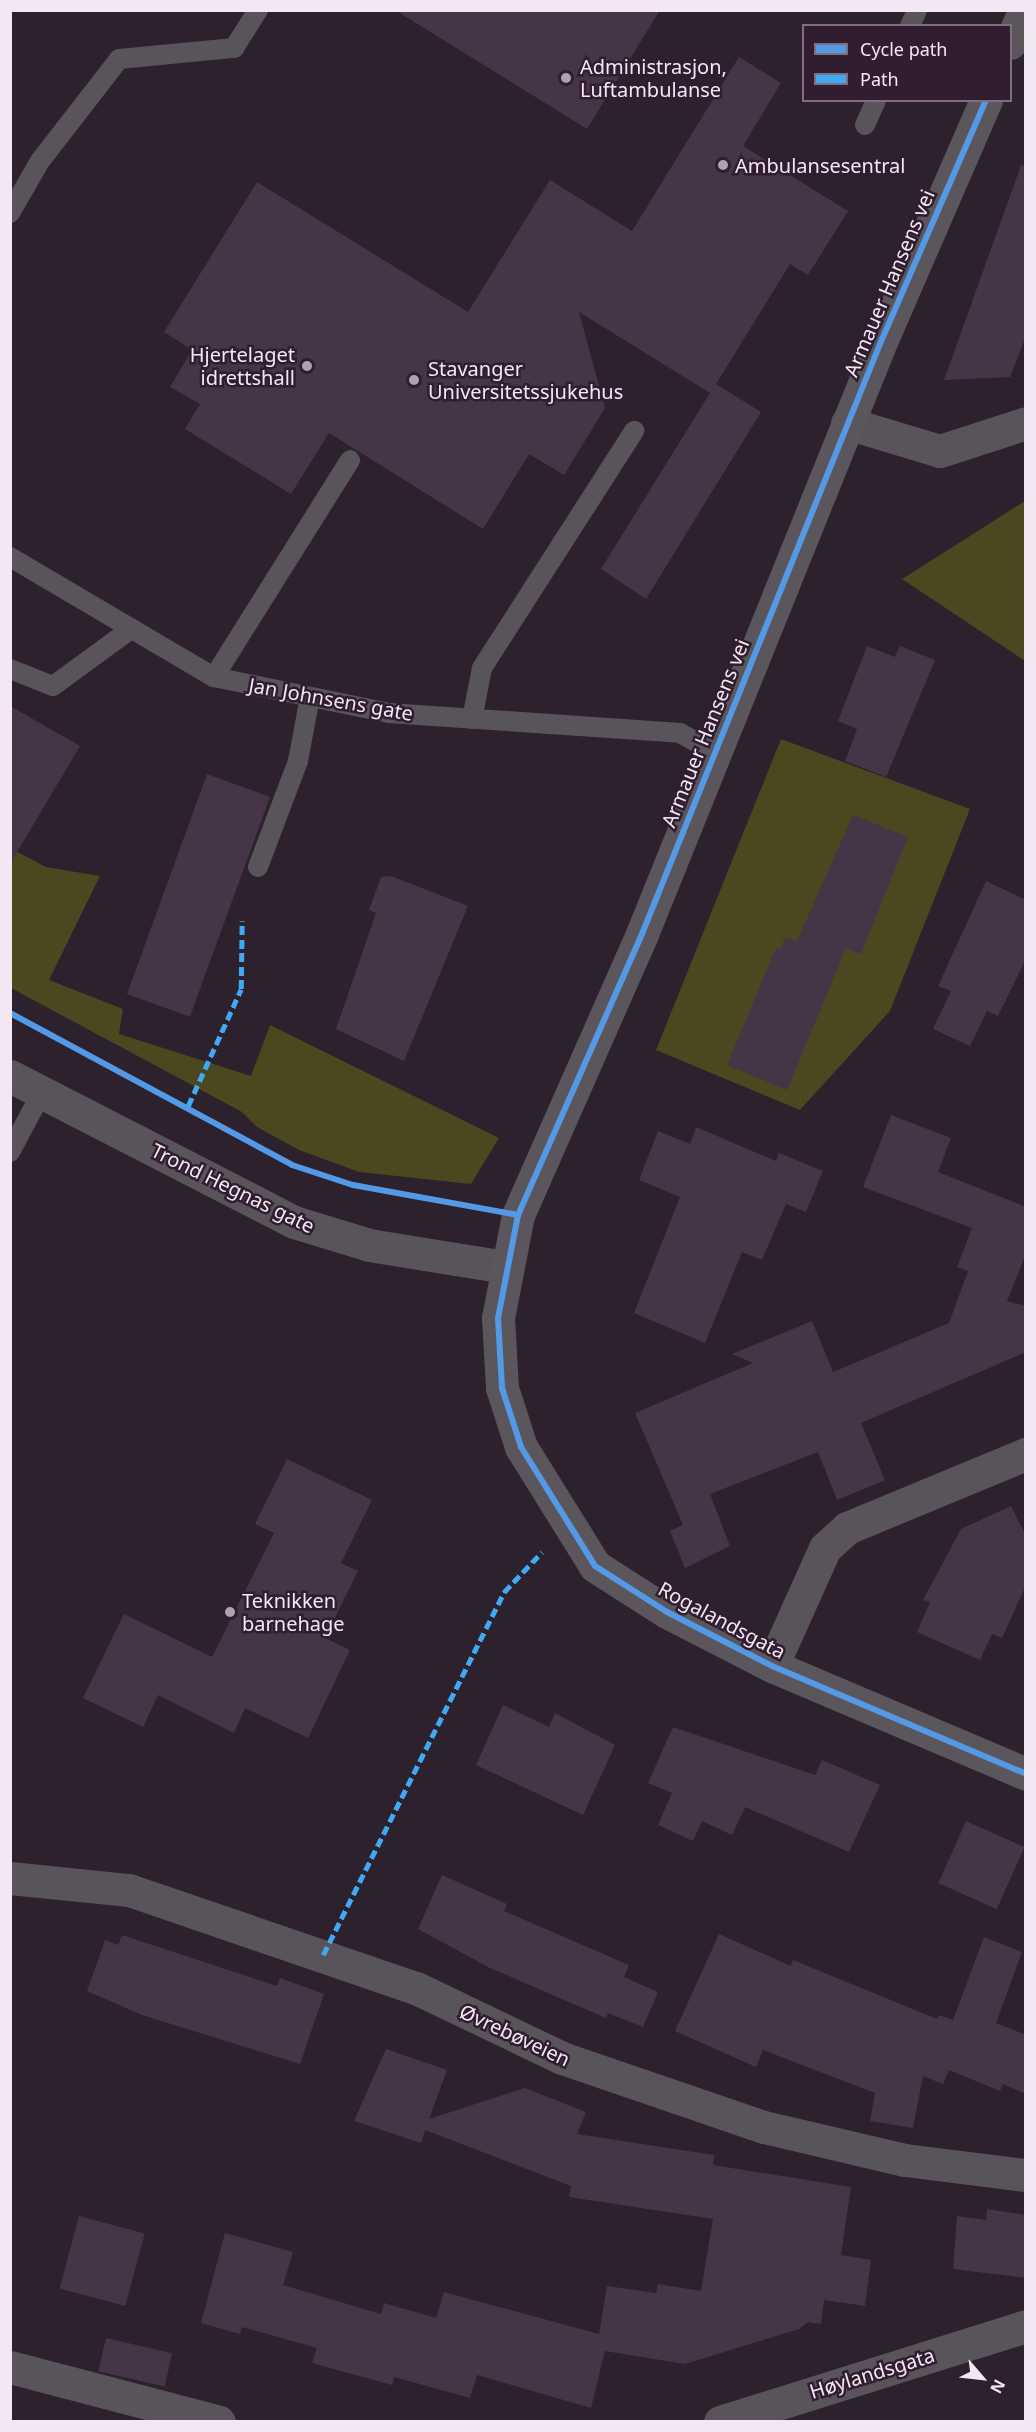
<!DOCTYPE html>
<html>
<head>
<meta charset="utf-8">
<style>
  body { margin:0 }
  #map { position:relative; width:1036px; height:2432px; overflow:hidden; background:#2c212c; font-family:"Noto Sans",sans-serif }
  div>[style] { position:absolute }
  .green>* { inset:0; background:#4b471f }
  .building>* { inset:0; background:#463546; transform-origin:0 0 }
  .lane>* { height:20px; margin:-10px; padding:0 10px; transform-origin:10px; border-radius:10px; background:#595459 }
  .street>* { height:33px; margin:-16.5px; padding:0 16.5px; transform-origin:16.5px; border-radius:16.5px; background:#595459 }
  .secondary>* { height:33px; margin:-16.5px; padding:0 16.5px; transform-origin:16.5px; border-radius:16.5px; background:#5b565b }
  .quiet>* { height:4.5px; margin-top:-2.25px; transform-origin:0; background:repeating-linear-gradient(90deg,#3fa9f5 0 9px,transparent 0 13.5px) }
  .cycleway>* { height:6px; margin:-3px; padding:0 3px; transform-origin:3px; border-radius:3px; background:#5399e6 }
  .dots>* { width:16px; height:16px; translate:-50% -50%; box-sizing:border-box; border:3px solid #301d30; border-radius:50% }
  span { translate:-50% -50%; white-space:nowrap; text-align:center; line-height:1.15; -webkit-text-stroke:5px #301d30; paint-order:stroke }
  .poi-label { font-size:20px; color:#f4e7f4 }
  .left { translate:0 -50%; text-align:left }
  .right { translate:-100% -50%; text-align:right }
  .street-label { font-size:20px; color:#f4e7f4 }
  .frame { position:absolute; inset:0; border:12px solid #f4e7f4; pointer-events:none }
  .legend { position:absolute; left:802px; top:24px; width:210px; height:78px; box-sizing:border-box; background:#301d30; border:2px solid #7e6e7e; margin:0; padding:8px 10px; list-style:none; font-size:18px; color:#f4e7f4 }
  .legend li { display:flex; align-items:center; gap:12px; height:30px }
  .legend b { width:30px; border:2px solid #7e6e7e }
  .north { position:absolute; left:952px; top:2348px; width:60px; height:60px; -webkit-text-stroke:4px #301d30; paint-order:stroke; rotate:118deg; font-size:16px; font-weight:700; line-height:24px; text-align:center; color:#f4e7f4 }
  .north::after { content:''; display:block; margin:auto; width:21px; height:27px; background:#f4e7f4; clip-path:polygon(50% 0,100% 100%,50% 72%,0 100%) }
</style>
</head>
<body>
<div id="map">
  <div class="green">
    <i style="clip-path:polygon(1025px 501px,1025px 661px,902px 579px)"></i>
    <i style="clip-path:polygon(781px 739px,970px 809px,890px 1011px,800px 1110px,656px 1050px)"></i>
    <i style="clip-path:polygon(10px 848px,46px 867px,100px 876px,49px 980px,123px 1009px,119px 1034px,251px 1076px,270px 1025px,499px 1138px,471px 1184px,359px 1172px,299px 1150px,257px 1127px,242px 1112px,11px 988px)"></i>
  </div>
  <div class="building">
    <i style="clip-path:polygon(395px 10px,660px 10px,587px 129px)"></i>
    <i style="clip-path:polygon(739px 57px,781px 83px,743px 146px,848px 211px,808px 275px,790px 264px,716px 384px,761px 412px,646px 599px,601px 569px,710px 393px,579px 312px,605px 408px,564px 475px,529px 454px,483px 529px,329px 433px,291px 494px,185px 429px,200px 404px,170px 387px,192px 350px,164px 332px,257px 182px,468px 312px,550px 180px,632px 231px)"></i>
    <i style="clip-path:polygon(1021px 165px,1026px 166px,1026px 336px,1010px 377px,944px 380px)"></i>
    <i style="clip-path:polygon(867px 646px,895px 657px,900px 646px,935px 660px,886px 777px,845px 761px,857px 729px,838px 721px)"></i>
    <i style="clip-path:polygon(10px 706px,80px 746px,10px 864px)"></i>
    <i style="left:207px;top:774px;width:67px;height:234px;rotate:20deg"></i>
    <i style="clip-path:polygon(853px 815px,908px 837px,861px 954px,846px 948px,787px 1090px,727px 1065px,776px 948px,780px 950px,785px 937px,797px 941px)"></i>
    <i style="clip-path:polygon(391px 876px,468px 906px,404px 1061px,336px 1029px,376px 913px,369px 910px,381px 877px)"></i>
    <i style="clip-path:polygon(986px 881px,1026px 900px,1026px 959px,998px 1016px,987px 1011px,970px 1046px,933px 1029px,951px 991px,938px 986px)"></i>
    <i style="clip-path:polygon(891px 1115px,951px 1138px,938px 1172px,1026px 1207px,1026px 1254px,1007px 1301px,1026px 1306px,1026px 1352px,861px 1423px,885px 1480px,837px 1500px,818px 1452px,710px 1494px,730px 1546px,685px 1568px,670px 1531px,683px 1525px,635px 1413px,753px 1363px,732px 1354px,812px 1321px,833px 1372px,949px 1323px,968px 1271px,957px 1267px,972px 1228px,863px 1187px)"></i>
    <i style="clip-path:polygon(696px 1127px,776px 1161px,779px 1153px,823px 1171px,806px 1212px,786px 1204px,762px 1260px,742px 1252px,705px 1343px,634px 1313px,680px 1197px,639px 1180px,658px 1131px,690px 1144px)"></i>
    <i style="clip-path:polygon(287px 1459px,372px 1500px,341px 1563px,358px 1571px,325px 1638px,350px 1650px,308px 1738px,245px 1708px,234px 1733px,158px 1695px,143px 1727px,83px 1698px,124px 1614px,212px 1657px,274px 1533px,255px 1524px)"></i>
    <i style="clip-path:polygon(1011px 1506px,1026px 1536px,1026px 1585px,1002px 1638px,992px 1634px,980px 1660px,917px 1632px,930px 1602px,923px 1600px,961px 1529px)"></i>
    <i style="clip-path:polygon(503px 1705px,549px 1727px,555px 1713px,615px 1745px,583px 1815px,476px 1765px)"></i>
    <i style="clip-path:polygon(673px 1727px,815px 1775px,822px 1760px,880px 1785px,849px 1852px,745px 1807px,732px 1835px,702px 1821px,693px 1841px,658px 1825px,672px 1793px,648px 1783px)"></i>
    <i style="left:966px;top:1821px;width:64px;height:68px;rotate:24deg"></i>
    <i style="clip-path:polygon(442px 1875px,507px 1904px,504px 1911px,629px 1965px,624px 1977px,658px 1992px,643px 2027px,608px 2013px,606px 2018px,490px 1968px,418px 1929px)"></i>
    <i style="clip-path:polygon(719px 1934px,791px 1966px,793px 1960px,937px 2019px,939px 2015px,953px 2020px,984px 1937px,1022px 1952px,996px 2023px,1026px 2035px,1026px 2094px,1003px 2084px,1000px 2091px,949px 2070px,943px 2084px,923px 2076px,913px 2128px,870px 2121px,875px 2093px,763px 2050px,756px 2067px,675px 2031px)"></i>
    <i style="clip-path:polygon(122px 1935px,277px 1986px,280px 1978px,324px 1994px,300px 2064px,142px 2015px,87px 1991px,105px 1940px,118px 1945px)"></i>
    <i style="clip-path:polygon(386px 2049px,447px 2070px,429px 2119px,525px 2088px,586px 2112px,577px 2134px,714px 2155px,713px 2165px,851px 2187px,841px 2255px,871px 2260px,865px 2306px,824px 2300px,821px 2324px,808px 2322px,799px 2329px,685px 2364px,605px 2351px,591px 2408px,477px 2375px,470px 2398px,394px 2377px,392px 2385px,312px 2363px,317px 2348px,242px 2327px,240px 2334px,201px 2323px,225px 2233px,293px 2252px,283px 2285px,381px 2314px,384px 2303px,436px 2318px,444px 2292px,599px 2334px,607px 2286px,656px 2293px,658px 2284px,701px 2291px,713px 2219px,569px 2197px,571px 2186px,425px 2130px,421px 2143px,354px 2121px)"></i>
    <i style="clip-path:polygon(987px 2209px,1026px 2215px,1026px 2278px,953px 2269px,957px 2216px,986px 2220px)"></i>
    <i style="left:79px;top:2216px;width:68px;height:75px;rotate:15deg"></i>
    <i style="left:106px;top:2338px;width:68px;height:34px;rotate:13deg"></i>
  </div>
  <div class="lane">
    <i style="left:910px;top:26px;width:17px;rotate:-66deg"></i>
    <i style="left:865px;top:125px;width:27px;rotate:-66deg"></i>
    <i style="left:10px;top:213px;width:60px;rotate:-60deg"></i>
    <i style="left:40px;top:161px;width:129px;rotate:-52.2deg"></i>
    <i style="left:119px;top:59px;width:116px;rotate:-5.5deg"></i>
    <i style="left:234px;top:48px;width:45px;rotate:-57.7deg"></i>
    <i style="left:10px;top:557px;width:237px;rotate:30.5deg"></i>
    <i style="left:214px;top:677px;width:179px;rotate:11.6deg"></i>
    <i style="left:389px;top:713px;width:292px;rotate:3.9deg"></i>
    <i style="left:680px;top:733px;width:41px;rotate:29.1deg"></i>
    <i style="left:10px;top:669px;width:46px;rotate:21.6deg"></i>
    <i style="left:53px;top:686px;width:97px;rotate:-36.2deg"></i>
    <i style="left:214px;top:677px;width:256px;rotate:-57.9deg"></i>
    <i style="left:472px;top:719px;width:52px;rotate:-78.9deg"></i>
    <i style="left:482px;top:668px;width:282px;rotate:-57.3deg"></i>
    <i style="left:258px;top:867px;width:113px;rotate:-69.3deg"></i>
    <i style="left:298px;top:761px;width:65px;rotate:-79.4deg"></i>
    <i style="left:10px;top:1152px;width:68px;rotate:-61.9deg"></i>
  </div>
  <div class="street">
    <i style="left:847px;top:423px;width:97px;rotate:16.8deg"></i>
    <i style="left:940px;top:451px;width:90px;rotate:-18deg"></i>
    <i style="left:10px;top:1076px;width:319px;rotate:27.2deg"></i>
    <i style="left:294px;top:1222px;width:78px;rotate:17deg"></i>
    <i style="left:369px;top:1245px;width:138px;rotate:9.2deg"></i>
    <i style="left:772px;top:1666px;width:129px;rotate:-65.8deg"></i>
    <i style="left:825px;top:1548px;width:30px;rotate:-42deg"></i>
    <i style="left:847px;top:1528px;width:194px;rotate:-22.5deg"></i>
    <i style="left:10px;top:1878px;width:120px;rotate:5.8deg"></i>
    <i style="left:129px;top:1890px;width:303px;rotate:18.9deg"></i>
    <i style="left:416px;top:1988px;width:162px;rotate:25.6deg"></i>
    <i style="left:562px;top:2058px;width:213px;rotate:18.9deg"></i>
    <i style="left:764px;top:2127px;width:145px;rotate:13.2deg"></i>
    <i style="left:905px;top:2160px;width:122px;rotate:7.1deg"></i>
    <i style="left:10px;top:2367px;width:216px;rotate:14.7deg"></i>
    <i style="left:720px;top:2422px;width:321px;rotate:-17.4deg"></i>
  </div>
  <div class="secondary">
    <i style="left:1010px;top:43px;width:36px;rotate:-66deg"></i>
    <i style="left:986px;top:100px;width:261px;rotate:113.5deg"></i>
    <i style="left:882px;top:339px;width:642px;rotate:111.97deg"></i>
    <i style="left:642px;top:934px;width:307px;rotate:113.8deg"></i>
    <i style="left:518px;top:1215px;width:105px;rotate:101deg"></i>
    <i style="left:498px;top:1318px;width:70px;rotate:86.7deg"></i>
    <i style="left:502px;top:1388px;width:62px;rotate:72.1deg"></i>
    <i style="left:521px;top:1447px;width:140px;rotate:58.1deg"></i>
    <i style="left:595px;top:1566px;width:85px;rotate:32.6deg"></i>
    <i style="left:667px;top:1612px;width:118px;rotate:27.2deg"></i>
    <i style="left:772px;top:1666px;width:276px;rotate:23deg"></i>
  </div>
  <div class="quiet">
    <i style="left:188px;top:1106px;width:128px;rotate:-65.6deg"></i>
    <i style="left:241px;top:989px;width:68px;rotate:-89.2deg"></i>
    <i style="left:323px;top:1955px;width:406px;rotate:-63.5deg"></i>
    <i style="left:504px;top:1592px;width:55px;rotate:-46.5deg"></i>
  </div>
  <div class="cycleway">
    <i style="left:986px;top:100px;width:261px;rotate:113.5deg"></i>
    <i style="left:882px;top:339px;width:642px;rotate:111.97deg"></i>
    <i style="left:642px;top:934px;width:307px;rotate:113.8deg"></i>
    <i style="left:518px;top:1215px;width:105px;rotate:101deg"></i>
    <i style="left:498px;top:1318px;width:70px;rotate:86.7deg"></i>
    <i style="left:502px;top:1388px;width:62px;rotate:72.1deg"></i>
    <i style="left:521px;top:1447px;width:140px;rotate:58.1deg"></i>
    <i style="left:595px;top:1566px;width:85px;rotate:32.6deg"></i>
    <i style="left:667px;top:1612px;width:118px;rotate:27.2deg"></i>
    <i style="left:772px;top:1666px;width:276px;rotate:23deg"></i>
    <i style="left:10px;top:1013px;width:320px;rotate:28.3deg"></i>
    <i style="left:292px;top:1165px;width:64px;rotate:18.2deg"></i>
    <i style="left:353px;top:1185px;width:168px;rotate:10.3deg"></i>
  </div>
  <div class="dots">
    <i style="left:566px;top:78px;background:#aea2ae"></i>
    <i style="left:723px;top:165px;background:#aea2ae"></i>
    <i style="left:307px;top:366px;background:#aea2ae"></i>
    <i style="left:414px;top:380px;background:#aea2ae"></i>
    <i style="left:230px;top:1612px;background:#aea2ae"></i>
  </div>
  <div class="poi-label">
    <span class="left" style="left:580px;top:78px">Administrasjon,<br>Luftambulanse</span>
    <span class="left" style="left:735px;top:165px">Ambulansesentral</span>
    <span class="right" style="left:295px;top:366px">Hjertelaget<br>idrettshall</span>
    <span class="left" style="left:428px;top:380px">Stavanger<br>Universitetssjukehus</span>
    <span class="left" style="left:242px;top:1612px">Teknikken<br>barnehage</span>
  </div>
  <div class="street-label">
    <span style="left:889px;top:283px;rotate:-67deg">Armauer Hansens vei</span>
    <span style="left:331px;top:699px;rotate:10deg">Jan Johnsens gate</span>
    <span style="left:705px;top:733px;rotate:-68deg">Armauer Hansens vei</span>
    <span style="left:233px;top:1188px;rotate:26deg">Trond Hegnas gate</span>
    <span style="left:722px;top:1620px;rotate:28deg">Rogalandsgata</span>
    <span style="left:515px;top:2035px;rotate:25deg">Øvrebøveien</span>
    <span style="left:872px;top:2373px;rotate:-17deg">Høylandsgata</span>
  </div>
  <div class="frame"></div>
  <ul class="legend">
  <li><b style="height:8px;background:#5399e6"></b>Cycle path</li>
  <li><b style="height:8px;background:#3fa9f5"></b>Path</li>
  </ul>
  <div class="north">N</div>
</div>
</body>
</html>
